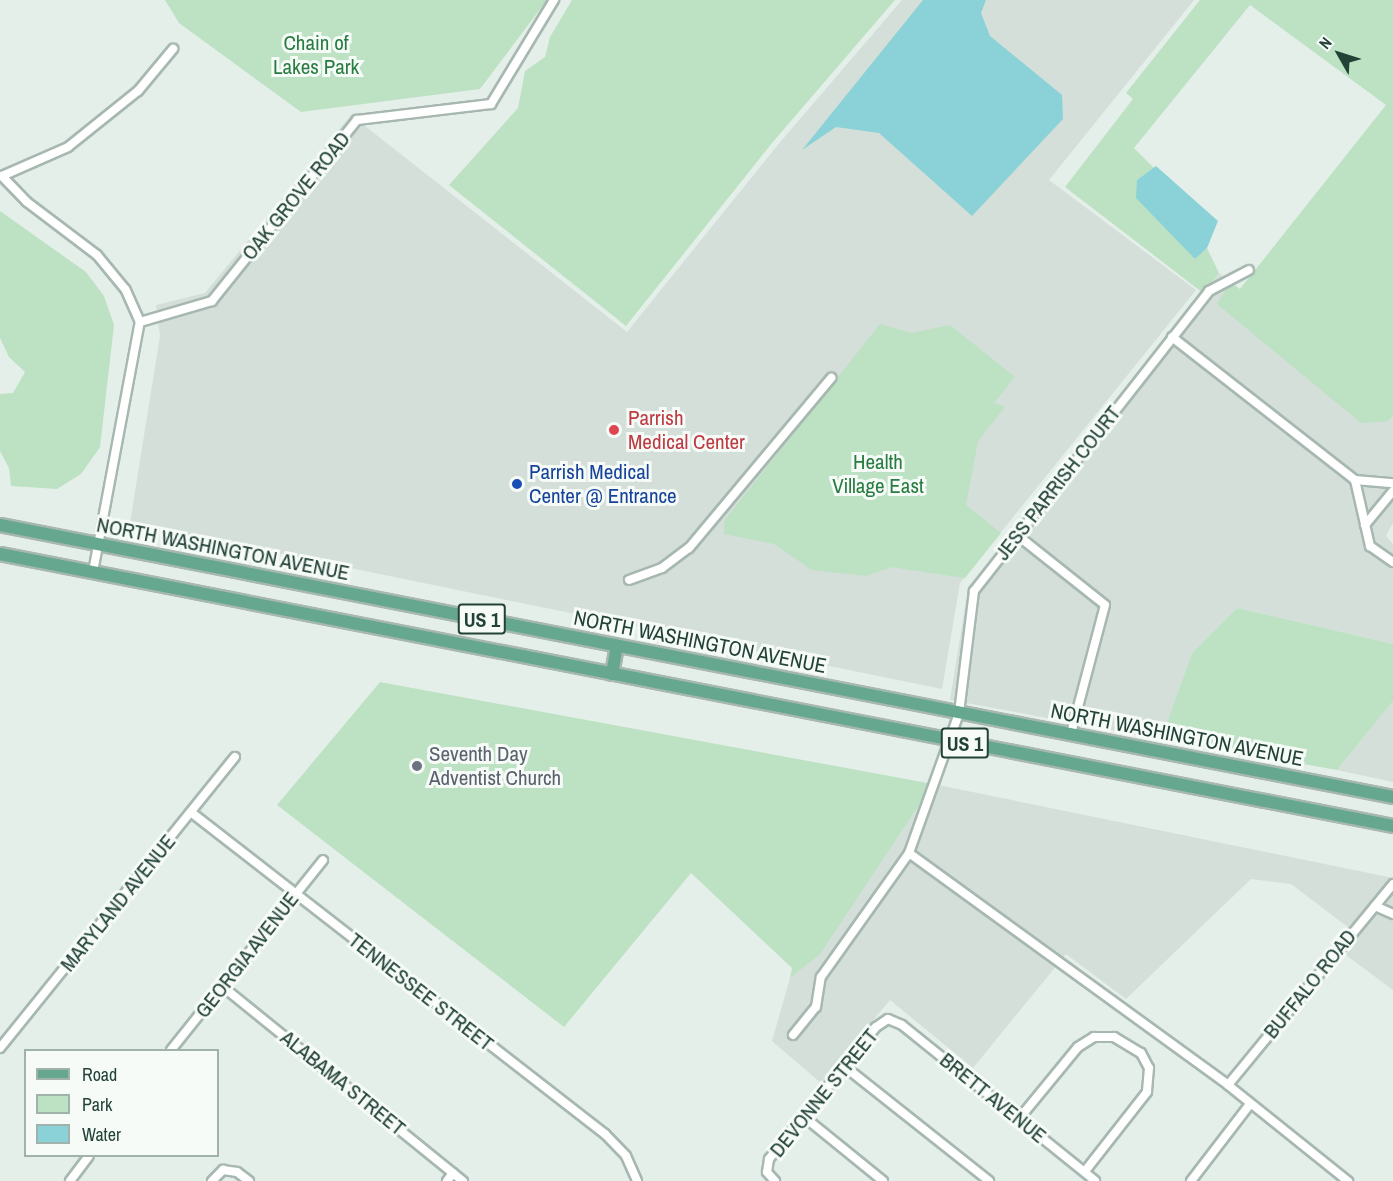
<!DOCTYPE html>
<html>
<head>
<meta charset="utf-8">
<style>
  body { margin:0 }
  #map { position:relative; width:1393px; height:1181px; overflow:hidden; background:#e5efe9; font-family:"Archivo Narrow",sans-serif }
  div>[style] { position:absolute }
  .built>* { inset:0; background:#d3dfd8 }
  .green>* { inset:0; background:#bde1c3 }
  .water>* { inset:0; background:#8ad2d7 }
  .roads { filter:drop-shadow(2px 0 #a7b8b0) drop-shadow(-2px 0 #a7b8b0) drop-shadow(0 2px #a7b8b0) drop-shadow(0 -2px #a7b8b0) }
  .street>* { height:8px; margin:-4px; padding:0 4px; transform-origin:4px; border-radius:4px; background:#fff }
  .primary>* { height:12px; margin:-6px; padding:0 6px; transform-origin:6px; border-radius:6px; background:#66a790 }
  .dots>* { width:16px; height:16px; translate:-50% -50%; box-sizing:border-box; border:3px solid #f6fbf8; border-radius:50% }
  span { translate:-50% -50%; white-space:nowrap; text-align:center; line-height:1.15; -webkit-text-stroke:6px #f6fbf8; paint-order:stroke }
  .shield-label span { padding:2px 4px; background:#f6fbf8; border:2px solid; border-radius:4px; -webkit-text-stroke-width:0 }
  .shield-label { font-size:20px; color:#224237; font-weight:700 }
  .park-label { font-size:21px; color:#297c41 }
  .street-label { font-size:21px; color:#224237 }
  .health-label { font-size:21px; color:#be3a42 }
  .left { translate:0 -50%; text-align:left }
  .transit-label { font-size:21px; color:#164399 }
  .worship-label { font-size:21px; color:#5b616d }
  .legend { position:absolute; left:24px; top:1049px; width:195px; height:108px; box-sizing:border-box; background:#f6fbf8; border:2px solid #a1b1ab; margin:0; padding:8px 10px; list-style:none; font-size:18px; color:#224237 }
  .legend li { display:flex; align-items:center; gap:12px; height:30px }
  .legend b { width:30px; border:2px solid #a1b1ab }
  .north { position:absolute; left:1309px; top:24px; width:60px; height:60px; -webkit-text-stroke:4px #f6fbf8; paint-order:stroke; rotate:309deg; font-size:16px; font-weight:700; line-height:24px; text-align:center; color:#224237 }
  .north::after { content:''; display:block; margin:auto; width:21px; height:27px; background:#224237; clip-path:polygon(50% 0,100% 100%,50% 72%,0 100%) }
</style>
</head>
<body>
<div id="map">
  <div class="built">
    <i style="clip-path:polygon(902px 0,1194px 0,1049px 180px,1196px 290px,960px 583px,942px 689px,130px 523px,160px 336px,156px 305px,205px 293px,351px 115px,627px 332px,776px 147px)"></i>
    <i style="clip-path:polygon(1219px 273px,1230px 282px,1218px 303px,1388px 421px,1393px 416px,1393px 523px,1386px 536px,1393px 544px,1393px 644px,1237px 608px,1192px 653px,1161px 739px,950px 700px,968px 588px)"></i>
    <i style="clip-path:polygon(1393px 701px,1393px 782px,1337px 770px)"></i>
    <i style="clip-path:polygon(933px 784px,1393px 878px,1393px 990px,1335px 947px,1353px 931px,1291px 884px,1251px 879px,1126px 999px,1066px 954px,973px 1068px,890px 1000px,821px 1083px,772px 1041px,790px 978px,820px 953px)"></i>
  </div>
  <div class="green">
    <i style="clip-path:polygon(165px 0,547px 0,480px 89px,301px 112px,179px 23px)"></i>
    <i style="clip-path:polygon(572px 0,895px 0,772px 143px,626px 326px,449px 185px,518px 108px,525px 71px,545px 57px,550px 37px)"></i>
    <i style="clip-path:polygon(1200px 0,1393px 0,1393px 416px,1388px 421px,1361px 423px,1217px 304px,1230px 282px,1240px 289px,1386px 105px,1250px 5px,1134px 148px,1154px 168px,1137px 180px,1195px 259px,1207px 248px,1219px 273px,1203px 293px,1065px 187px,1133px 99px,1126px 93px)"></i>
    <i style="clip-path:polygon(0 211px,86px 272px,104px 296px,114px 325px,100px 447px,81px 474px,57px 489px,11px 486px,9px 468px,0 451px,0 394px,13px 393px,25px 372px,9px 357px,0 338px)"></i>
    <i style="clip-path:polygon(880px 324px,912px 333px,950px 325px,1015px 377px,994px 403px,1005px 407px,978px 441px,966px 505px,1001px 533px,965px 578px,891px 567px,866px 576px,812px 570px,774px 544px,724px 534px,724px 521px)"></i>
    <i style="clip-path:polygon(1237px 608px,1393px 644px,1393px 701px,1337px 770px,1161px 739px,1192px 653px)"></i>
    <i style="clip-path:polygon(380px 682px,933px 784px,820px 954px,790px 978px,792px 968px,691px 873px,564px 1027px,277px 805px)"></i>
  </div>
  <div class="water">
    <i style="clip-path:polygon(923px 0,986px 0,981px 13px,990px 36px,1062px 95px,1063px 119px,972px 216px,879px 133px,836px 127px,802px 150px)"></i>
    <i style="clip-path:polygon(1156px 166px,1218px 221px,1207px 248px,1195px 259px,1136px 198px,1137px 180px)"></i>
  </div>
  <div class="roads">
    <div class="street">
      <i style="left:140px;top:322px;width:75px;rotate:-16.3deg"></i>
      <i style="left:212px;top:301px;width:232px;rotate:-51.3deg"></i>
      <i style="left:357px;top:120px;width:135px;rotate:-6.8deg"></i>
      <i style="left:491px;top:104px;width:122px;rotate:-58.8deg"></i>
      <i style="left:1172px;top:337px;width:232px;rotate:38deg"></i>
      <i style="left:1355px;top:480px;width:38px;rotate:5deg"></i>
      <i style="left:1355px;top:480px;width:68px;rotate:77.2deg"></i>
      <i style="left:1370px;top:546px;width:28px;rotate:35deg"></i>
      <i style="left:1365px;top:525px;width:44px;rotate:-50.5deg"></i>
      <i style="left:1017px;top:535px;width:112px;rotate:38.5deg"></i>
      <i style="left:1105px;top:605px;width:133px;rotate:104.8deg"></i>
      <i style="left:93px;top:572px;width:254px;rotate:-79.4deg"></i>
      <i style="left:140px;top:322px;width:36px;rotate:-114deg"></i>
      <i style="left:125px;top:289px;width:44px;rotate:-129.5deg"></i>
      <i style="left:97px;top:255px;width:88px;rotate:-142.9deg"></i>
      <i style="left:27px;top:202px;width:36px;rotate:-134deg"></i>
      <i style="left:2px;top:176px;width:72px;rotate:-23.7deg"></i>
      <i style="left:68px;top:147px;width:90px;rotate:-38.7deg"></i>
      <i style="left:138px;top:91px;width:55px;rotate:-50.2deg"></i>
      <i style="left:629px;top:580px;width:35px;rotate:-20deg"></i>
      <i style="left:662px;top:568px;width:34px;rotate:-37deg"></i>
      <i style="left:689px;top:548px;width:222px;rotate:-50.1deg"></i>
      <i style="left:192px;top:813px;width:523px;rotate:37.86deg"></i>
      <i style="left:605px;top:1134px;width:30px;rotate:46deg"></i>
      <i style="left:626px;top:1156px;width:27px;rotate:66deg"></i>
      <i style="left:909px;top:853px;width:394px;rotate:36deg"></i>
      <i style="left:1228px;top:1085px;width:154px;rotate:38.7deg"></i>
      <i style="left:1375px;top:906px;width:20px;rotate:24deg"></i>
      <i style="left:222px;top:986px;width:310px;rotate:39deg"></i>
      <i style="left:793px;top:1035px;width:36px;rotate:-51deg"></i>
      <i style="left:816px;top:1007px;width:30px;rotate:-81deg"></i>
      <i style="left:821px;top:977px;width:152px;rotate:-54.6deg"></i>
      <i style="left:909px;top:853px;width:149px;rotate:-70.3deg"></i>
      <i style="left:959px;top:713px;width:123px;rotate:-83deg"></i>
      <i style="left:974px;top:591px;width:381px;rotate:-51.9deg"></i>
      <i style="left:1209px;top:291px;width:45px;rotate:-27.7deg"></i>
      <i style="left:0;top:1048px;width:374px;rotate:-51.1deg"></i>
      <i style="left:171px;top:1050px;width:243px;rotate:-51.3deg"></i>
      <i style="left:844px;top:1066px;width:185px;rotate:38.4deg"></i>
      <i style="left:1228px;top:1085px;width:260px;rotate:-50.6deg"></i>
      <i style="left:803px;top:1116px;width:103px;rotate:39.1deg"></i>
      <i style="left:1018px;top:1120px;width:94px;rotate:-50.6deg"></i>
      <i style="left:1078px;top:1047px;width:19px;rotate:-32deg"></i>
      <i style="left:1094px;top:1037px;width:20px"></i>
      <i style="left:1114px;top:1037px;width:31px;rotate:31deg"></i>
      <i style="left:1141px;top:1053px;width:17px;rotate:62deg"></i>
      <i style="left:1149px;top:1068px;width:24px;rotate:95deg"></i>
      <i style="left:1147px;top:1092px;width:100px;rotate:128.1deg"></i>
      <i style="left:70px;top:1181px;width:31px;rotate:-53deg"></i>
      <i style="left:212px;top:1181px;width:16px;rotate:-45deg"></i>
      <i style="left:223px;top:1170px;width:14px;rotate:8deg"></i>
      <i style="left:237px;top:1172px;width:15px;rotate:37deg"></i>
      <i style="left:447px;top:1181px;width:10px;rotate:-53deg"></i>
      <i style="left:775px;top:1181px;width:12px;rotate:-132deg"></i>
      <i style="left:767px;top:1172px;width:13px;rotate:-81deg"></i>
      <i style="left:769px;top:1159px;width:170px;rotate:-51deg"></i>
      <i style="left:876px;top:1027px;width:14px;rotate:-34deg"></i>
      <i style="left:888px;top:1019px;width:15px;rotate:23deg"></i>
      <i style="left:902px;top:1025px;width:248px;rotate:38.9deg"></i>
      <i style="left:1191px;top:1181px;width:97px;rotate:-52.5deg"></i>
    </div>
    <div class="primary">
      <i style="left:0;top:525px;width:1419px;rotate:11.05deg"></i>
      <i style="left:0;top:554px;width:1419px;rotate:11.05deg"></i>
      <i style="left:612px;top:674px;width:28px;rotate:-80deg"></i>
    </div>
  </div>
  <div class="dots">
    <i style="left:614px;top:430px;background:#e0444e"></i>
    <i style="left:517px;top:484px;background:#1a4fb4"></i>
    <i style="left:417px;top:766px;background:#6b7280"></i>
  </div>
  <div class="shield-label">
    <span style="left:482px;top:619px">US 1</span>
    <span style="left:965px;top:743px">US 1</span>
  </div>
  <div class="park-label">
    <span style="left:316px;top:55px">Chain of<br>Lakes Park</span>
    <span style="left:878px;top:474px">Health<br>Village East</span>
  </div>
  <div class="street-label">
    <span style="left:296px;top:196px;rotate:-51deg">OAK GROVE ROAD</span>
    <span style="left:1058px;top:483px;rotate:-52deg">JESS PARRISH COURT</span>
    <span style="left:223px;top:549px;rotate:11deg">NORTH WASHINGTON AVENUE</span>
    <span style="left:700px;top:642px;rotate:11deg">NORTH WASHINGTON AVENUE</span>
    <span style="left:1177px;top:735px;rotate:11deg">NORTH WASHINGTON AVENUE</span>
    <span style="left:118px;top:903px;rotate:-51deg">MARYLAND AVENUE</span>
    <span style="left:247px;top:955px;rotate:-52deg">GEORGIA AVENUE</span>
    <span style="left:1310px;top:984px;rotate:-51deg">BUFFALO ROAD</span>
    <span style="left:421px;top:992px;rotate:38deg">TENNESSEE STREET</span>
    <span style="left:343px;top:1083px;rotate:39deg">ALABAMA STREET</span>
    <span style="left:824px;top:1093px;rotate:-51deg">DEVONNE STREET</span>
    <span style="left:993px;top:1098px;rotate:39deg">BRETT AVENUE</span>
  </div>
  <div class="health-label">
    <span class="left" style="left:628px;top:430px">Parrish<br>Medical Center</span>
  </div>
  <div class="transit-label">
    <span class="left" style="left:529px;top:484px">Parrish Medical<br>Center @ Entrance</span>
  </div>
  <div class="worship-label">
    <span class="left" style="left:429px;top:766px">Seventh Day<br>Adventist Church</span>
  </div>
  <ul class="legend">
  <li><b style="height:8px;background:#66a790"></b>Road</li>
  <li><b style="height:16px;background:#bde1c3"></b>Park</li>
  <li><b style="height:16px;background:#8ad2d7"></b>Water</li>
  </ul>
  <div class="north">N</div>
</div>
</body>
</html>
